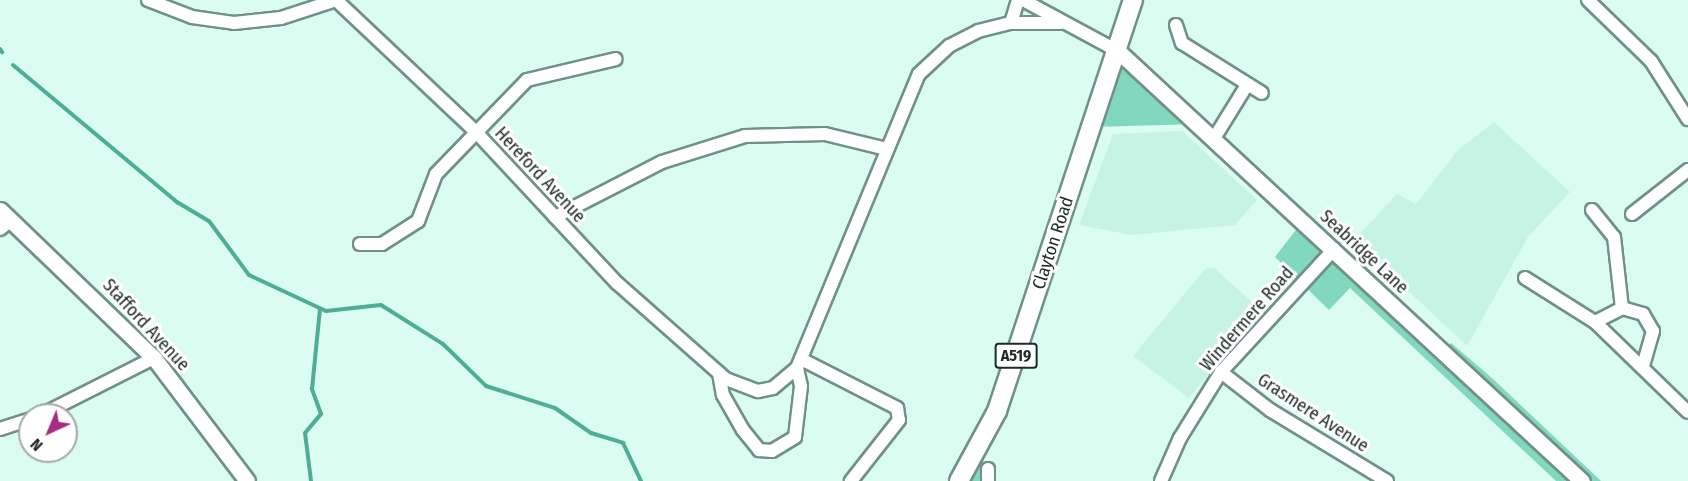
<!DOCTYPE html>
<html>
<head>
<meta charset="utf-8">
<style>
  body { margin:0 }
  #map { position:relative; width:1688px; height:481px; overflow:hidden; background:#dafcf1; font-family:"Fira Sans Condensed",sans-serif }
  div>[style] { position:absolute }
  .built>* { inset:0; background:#c7f3e5 }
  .green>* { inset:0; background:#82d7bf }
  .stream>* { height:4px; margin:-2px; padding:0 2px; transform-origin:2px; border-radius:2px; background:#4ead95 }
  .roads { filter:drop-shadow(2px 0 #719187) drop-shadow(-2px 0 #719187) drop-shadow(0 2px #719187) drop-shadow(0 -2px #719187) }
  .minor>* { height:12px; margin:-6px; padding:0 6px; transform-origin:6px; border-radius:6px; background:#fff }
  .tertiary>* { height:15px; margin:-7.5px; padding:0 7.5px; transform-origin:7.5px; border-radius:7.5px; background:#fff }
  .primary>* { height:18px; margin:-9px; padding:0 9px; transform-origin:9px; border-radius:9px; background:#fff }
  span { translate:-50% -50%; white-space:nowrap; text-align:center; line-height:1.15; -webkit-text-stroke:6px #fff; paint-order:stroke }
  .shield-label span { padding:2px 4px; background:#fff; border:2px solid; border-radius:4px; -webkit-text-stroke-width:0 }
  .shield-label { font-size:16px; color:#1d2a26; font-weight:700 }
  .street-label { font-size:18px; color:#1d2a26 }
  .north { position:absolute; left:18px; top:403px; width:60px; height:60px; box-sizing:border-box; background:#fff; border:2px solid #a5aaa8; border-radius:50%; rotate:224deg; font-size:16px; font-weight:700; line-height:24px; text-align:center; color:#1d2a26 }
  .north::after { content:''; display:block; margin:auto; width:21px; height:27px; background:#a62d84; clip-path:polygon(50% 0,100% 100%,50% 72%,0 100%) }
</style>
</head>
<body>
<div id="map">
  <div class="built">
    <i style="clip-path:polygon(1494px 122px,1570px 192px,1528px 237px,1467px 346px,1354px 240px,1397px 194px,1416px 204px,1458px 150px)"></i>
    <i style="clip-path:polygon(1182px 131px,1257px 200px,1235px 225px,1132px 235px,1079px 225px,1113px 134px)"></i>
    <i style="clip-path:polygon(1206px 268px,1214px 268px,1261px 310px,1189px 398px,1133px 356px)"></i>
  </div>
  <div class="green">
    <i style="clip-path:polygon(1119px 52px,1197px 124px,1092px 127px)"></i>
    <i style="clip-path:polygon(1302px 222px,1445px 353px,1451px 343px,1492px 378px,1601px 481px,1556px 481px,1350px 288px,1329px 310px,1275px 257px)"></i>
    <i style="clip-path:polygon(971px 460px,988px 469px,988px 481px,959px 481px)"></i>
  </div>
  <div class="stream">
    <i style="left:0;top:49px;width:4px;rotate:56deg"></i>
    <i style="left:13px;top:65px;width:214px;rotate:39.9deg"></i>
    <i style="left:177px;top:202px;width:37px;rotate:31deg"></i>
    <i style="left:209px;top:221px;width:67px;rotate:53.5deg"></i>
    <i style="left:249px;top:275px;width:85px;rotate:25.1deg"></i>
    <i style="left:326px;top:311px;width:55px;rotate:-6.2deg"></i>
    <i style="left:381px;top:305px;width:73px;rotate:32.2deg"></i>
    <i style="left:443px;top:344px;width:60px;rotate:44.3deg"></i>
    <i style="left:486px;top:386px;width:72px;rotate:17.7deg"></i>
    <i style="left:555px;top:408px;width:44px;rotate:34.8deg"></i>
    <i style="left:591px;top:433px;width:34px;rotate:17deg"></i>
    <i style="left:623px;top:443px;width:42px;rotate:64.7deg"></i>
    <i style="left:311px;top:481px;width:48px;rotate:-97.1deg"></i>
    <i style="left:305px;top:433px;width:25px;rotate:-50deg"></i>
    <i style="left:321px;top:414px;width:27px;rotate:-110deg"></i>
    <i style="left:312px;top:389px;width:80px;rotate:-84.3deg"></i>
  </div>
  <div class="roads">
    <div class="minor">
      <i style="left:148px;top:0;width:47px;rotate:21.1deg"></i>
      <i style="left:192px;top:17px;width:42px;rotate:8.1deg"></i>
      <i style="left:234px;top:23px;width:47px;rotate:-6.1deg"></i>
      <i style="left:281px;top:18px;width:58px;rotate:-18.1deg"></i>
      <i style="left:336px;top:0;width:192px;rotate:43.3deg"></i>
      <i style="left:476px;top:132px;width:207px;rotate:47deg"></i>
      <i style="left:617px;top:283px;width:145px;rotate:41.4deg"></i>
      <i style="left:726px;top:379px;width:34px;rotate:21deg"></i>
      <i style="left:758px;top:391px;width:15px;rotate:-11deg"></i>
      <i style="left:773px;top:388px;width:31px;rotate:-40deg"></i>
      <i style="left:797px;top:368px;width:318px;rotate:-67.5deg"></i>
      <i style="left:919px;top:74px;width:41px;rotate:-43deg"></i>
      <i style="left:949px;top:46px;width:33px;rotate:-27deg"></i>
      <i style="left:978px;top:31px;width:34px;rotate:-14deg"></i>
      <i style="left:1011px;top:23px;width:50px"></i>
      <i style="left:1023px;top:0;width:109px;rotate:28.4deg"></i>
      <i style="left:1588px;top:0;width:88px;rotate:44.1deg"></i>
      <i style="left:1651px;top:61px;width:69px;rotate:57.5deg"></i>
      <i style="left:1011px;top:23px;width:24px;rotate:-73deg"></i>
      <i style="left:1176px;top:25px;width:19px;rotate:72deg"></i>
      <i style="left:1182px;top:43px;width:94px;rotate:32deg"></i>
      <i style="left:1213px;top:140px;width:65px;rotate:-58.3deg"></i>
      <i style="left:1592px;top:210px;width:35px;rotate:51deg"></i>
      <i style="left:1614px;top:237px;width:71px;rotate:83.6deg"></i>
      <i style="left:1632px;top:214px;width:71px;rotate:-38.2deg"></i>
      <i style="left:555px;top:217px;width:120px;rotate:-27.2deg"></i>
      <i style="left:662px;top:162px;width:87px;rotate:-17.4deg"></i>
      <i style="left:745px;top:136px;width:80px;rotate:-1.4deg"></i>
      <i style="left:825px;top:134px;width:64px;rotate:13.6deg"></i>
      <i style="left:0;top:229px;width:13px;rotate:-39deg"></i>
      <i style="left:360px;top:244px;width:22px"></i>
      <i style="left:382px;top:244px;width:43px;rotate:-32.6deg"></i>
      <i style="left:418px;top:221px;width:50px;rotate:-69deg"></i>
      <i style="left:436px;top:174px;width:131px;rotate:-45.9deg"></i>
      <i style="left:527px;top:80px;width:91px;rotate:-13.3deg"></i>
      <i style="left:1525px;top:278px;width:83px;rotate:32.2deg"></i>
      <i style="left:1595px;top:322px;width:129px;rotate:44.1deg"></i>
      <i style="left:1595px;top:322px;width:30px;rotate:-27deg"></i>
      <i style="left:1622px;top:308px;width:22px;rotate:16deg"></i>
      <i style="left:1643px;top:314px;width:20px;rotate:60deg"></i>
      <i style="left:1653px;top:331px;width:35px;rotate:106deg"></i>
      <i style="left:801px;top:359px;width:108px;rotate:27deg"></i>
      <i style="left:897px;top:408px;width:12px;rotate:81deg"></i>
      <i style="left:899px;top:420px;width:78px;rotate:128.2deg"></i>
      <i style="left:1221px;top:372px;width:62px;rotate:37.8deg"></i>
      <i style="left:1270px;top:410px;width:137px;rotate:31.3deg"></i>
      <i style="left:719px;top:373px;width:22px;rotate:80deg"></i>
      <i style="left:723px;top:395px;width:40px;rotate:60.3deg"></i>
      <i style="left:743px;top:430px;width:26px;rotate:51deg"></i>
      <i style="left:759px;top:450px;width:13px;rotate:4deg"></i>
      <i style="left:772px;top:451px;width:27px;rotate:-31deg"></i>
      <i style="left:795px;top:437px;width:51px;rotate:-83.3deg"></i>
      <i style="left:801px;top:386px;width:18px;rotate:-103deg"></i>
      <i style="left:41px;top:415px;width:127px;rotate:-26.8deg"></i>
      <i style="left:0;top:429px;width:32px;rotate:-18deg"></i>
      <i style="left:988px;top:481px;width:12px;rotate:-90deg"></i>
      <i style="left:1161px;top:481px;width:47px;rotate:-66.2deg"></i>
      <i style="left:1180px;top:438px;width:78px;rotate:-58.2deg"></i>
      <i style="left:1221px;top:372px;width:167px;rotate:-47.4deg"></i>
    </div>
    <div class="tertiary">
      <i style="left:1119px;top:52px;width:631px;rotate:42.82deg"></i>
      <i style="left:0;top:210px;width:214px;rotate:43.9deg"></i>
      <i style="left:154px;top:358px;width:154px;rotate:52.9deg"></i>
    </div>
    <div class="primary">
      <i style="left:959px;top:481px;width:80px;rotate:-61.5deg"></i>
      <i style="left:997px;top:411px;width:433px;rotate:-71.7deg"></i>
    </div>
  </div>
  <div class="shield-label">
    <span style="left:1016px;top:356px">A519</span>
  </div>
  <div class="street-label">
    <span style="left:540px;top:175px;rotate:47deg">Hereford Avenue</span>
    <span style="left:1053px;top:243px;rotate:-72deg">Clayton Road</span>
    <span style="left:1364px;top:252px;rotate:43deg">Seabridge Lane</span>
    <span style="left:1247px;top:319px;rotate:-49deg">Windermere Road</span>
    <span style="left:146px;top:325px;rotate:47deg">Stafford Avenue</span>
    <span style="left:1313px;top:413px;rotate:33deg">Grasmere Avenue</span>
  </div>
  <div class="north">N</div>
</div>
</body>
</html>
